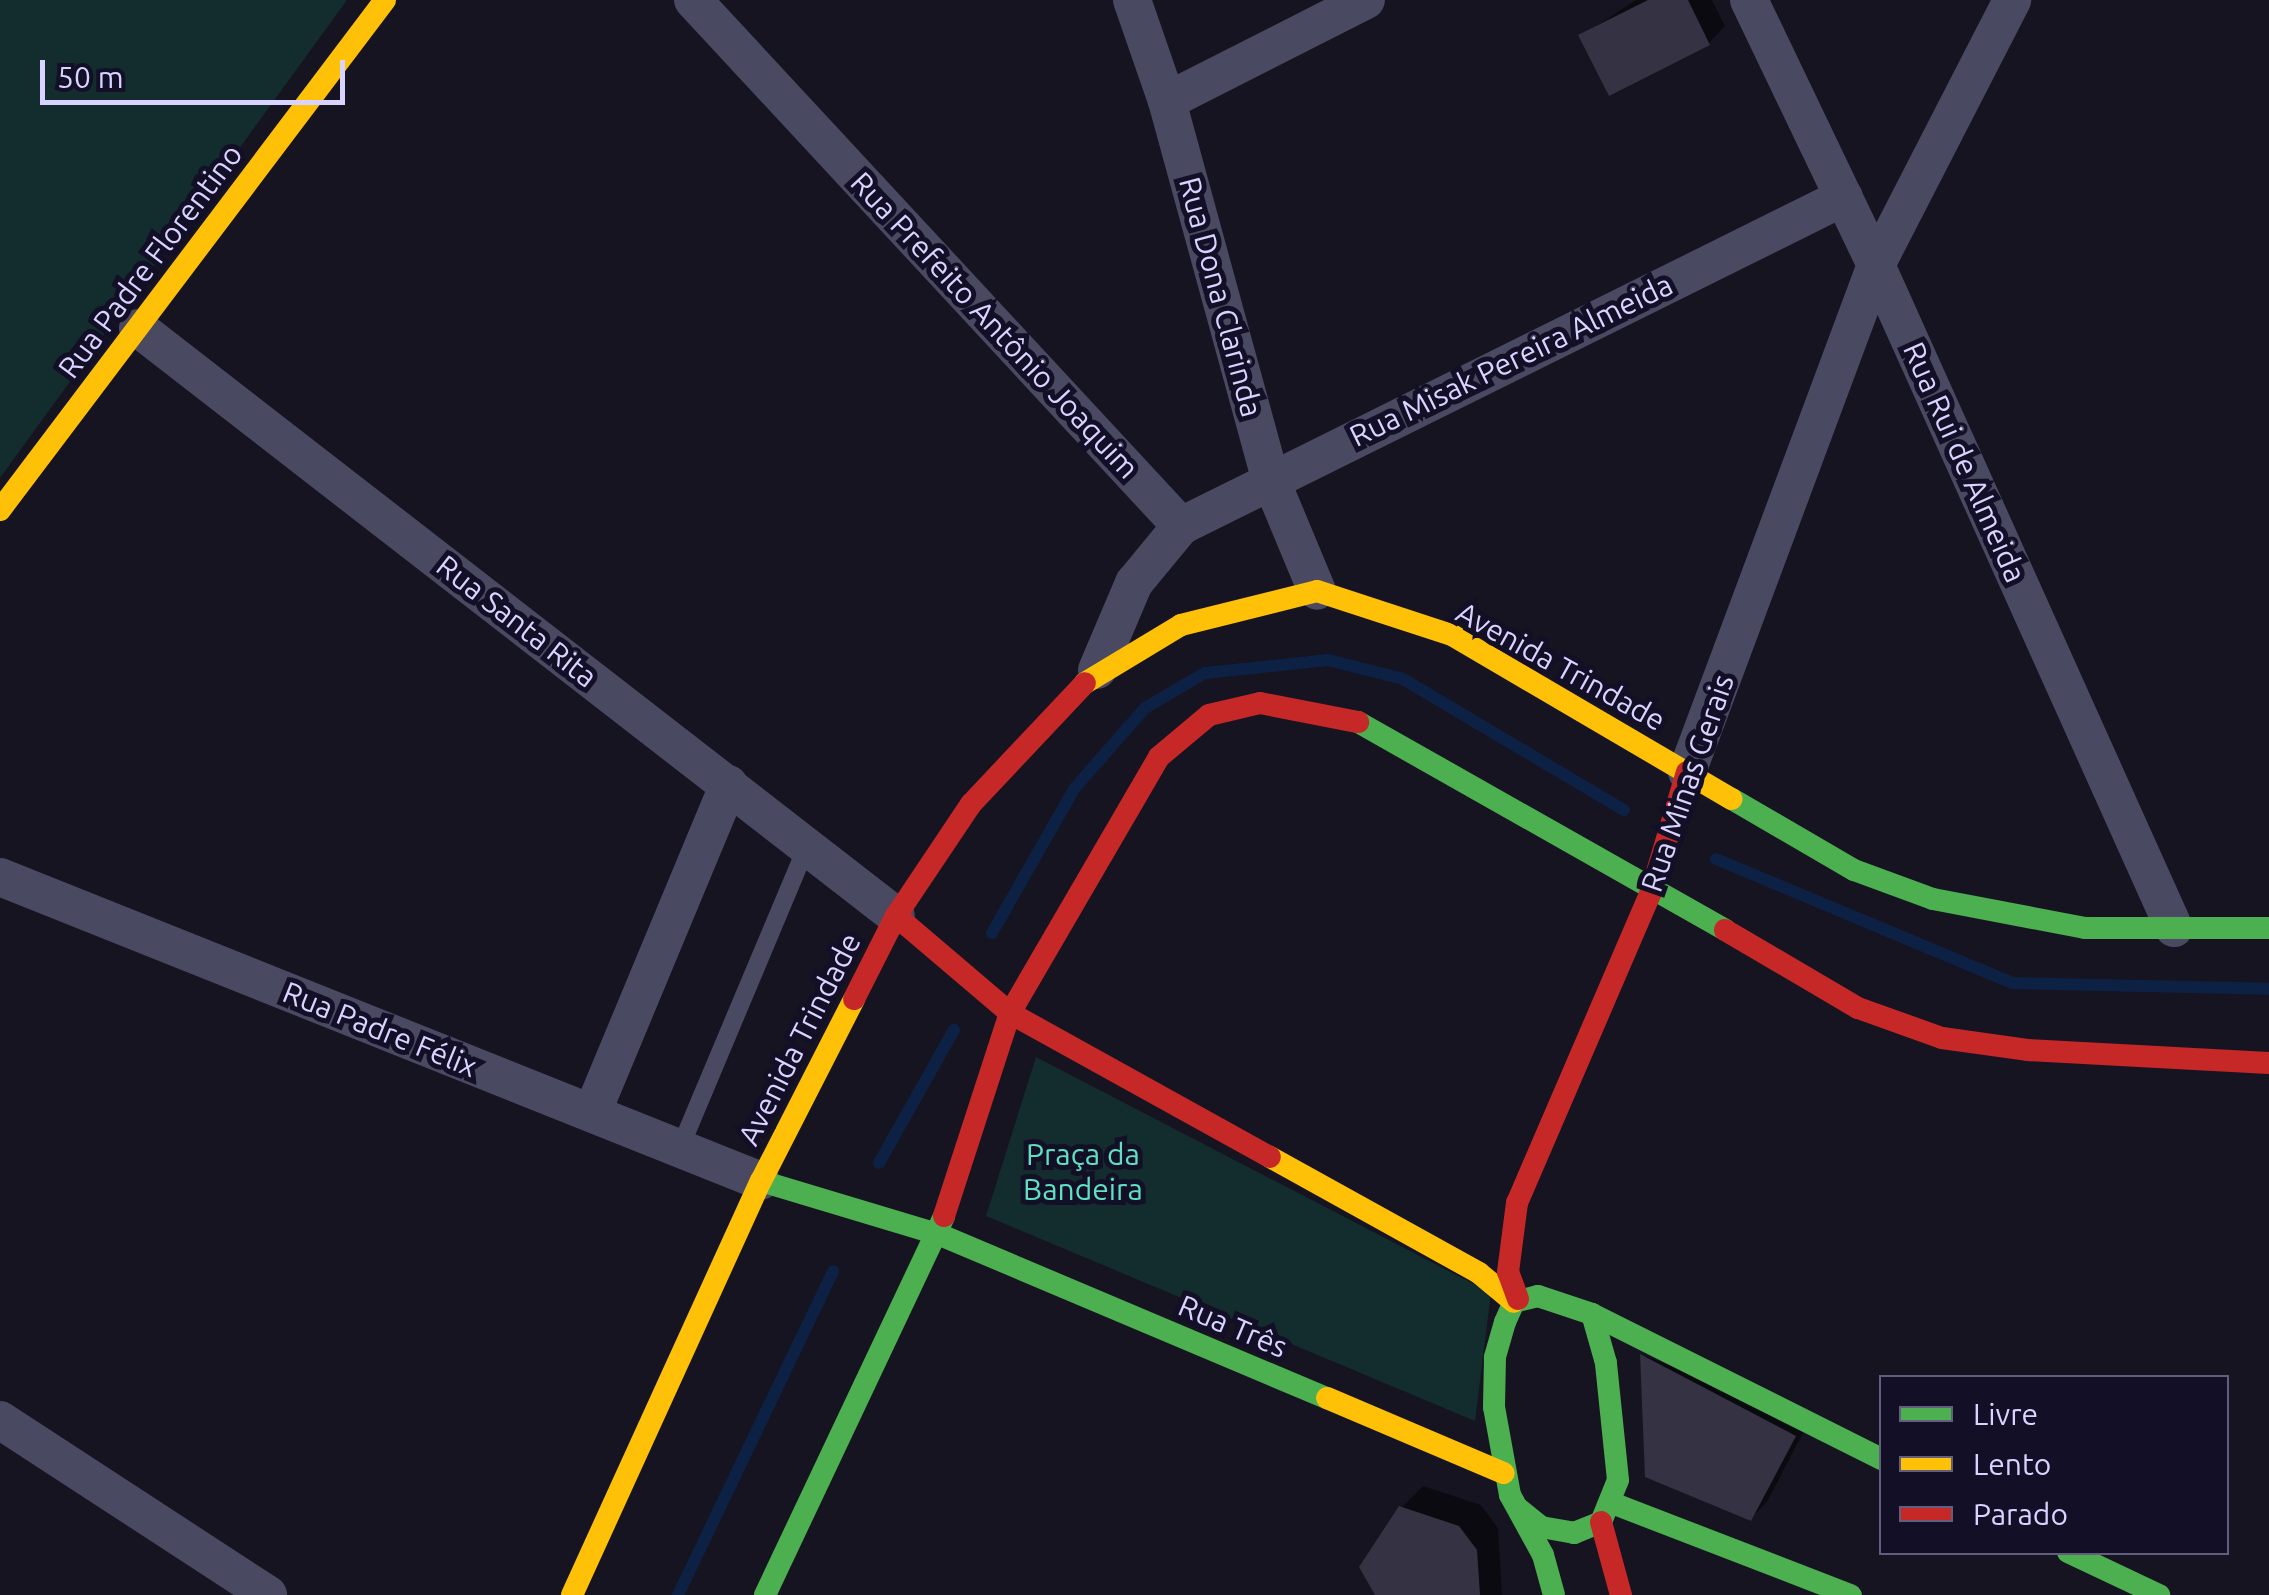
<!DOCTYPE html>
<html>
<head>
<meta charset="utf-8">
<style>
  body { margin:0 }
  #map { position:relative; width:2269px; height:1595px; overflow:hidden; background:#161421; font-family:Ubuntu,sans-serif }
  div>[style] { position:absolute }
  .green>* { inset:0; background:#132c2d }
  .shadow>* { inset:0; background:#0007 }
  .stream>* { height:12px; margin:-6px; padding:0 6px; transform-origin:6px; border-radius:6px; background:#0d2144 }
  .building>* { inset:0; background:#343243 }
  .lane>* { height:18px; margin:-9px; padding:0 9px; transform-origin:9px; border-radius:9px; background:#4a4962 }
  .street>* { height:38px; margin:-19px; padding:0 19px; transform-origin:19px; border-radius:19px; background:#4a4962 }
  .fast>* { height:22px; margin:-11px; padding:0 11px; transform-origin:11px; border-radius:11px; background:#4caf50 }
  .slow>* { height:22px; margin:-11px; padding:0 11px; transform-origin:11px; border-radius:11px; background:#ffc107 }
  .jam>* { height:22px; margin:-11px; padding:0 11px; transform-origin:11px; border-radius:11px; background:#c62828 }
  span { translate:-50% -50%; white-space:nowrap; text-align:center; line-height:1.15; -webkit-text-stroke:10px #130f26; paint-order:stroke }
  .street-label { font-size:30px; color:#d9d4ff }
  .park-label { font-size:30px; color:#5fe0c0 }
  .legend { position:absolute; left:1879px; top:1375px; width:350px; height:180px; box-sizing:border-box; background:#130f26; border:2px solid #625e7d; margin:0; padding:12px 18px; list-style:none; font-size:30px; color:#d9d4ff }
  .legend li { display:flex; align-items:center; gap:20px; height:50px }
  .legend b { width:50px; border:2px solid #625e7d }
  .scale { position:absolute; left:40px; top:60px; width:305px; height:45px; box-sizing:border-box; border:5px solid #d9d4ff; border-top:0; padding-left:12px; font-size:30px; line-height:35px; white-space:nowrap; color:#d9d4ff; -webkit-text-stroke:8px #130f26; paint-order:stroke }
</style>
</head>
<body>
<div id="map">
  <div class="green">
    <i style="clip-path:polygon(0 0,347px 0,0 478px)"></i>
    <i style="clip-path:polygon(1036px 1057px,1491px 1293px,1475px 1421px,986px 1216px)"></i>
  </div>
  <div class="shadow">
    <i style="clip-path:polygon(1636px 0,1712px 0,1725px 26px,1709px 43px,1581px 36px)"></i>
    <i style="clip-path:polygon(1643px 1355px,1810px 1419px,1767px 1502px,1751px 1518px)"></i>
    <i style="clip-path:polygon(1423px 1486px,1481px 1505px,1498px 1528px,1502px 1595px,1378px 1595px,1401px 1508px)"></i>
  </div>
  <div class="stream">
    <i style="left:1716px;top:859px;width:321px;rotate:22.7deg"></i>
    <i style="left:2012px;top:983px;width:257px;rotate:1.3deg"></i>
    <i style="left:992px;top:933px;width:166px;rotate:-60.3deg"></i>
    <i style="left:1074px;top:789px;width:108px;rotate:-48.8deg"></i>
    <i style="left:1145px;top:708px;width:69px;rotate:-30.3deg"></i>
    <i style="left:1205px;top:673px;width:124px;rotate:-6deg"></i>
    <i style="left:1328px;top:660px;width:77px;rotate:14.2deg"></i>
    <i style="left:1403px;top:679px;width:257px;rotate:30.7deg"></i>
    <i style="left:879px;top:1163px;width:153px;rotate:-60.6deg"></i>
    <i style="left:678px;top:1595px;width:359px;rotate:-64.4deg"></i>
  </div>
  <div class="building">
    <i style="clip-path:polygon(1648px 0,1688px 0,1710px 45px,1609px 96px,1578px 35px)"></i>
    <i style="clip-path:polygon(1640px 1354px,1796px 1436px,1751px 1521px,1645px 1477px)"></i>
    <i style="clip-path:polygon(1399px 1506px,1459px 1526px,1477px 1550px,1480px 1595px,1375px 1595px,1359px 1567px)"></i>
  </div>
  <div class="lane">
    <i style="left:680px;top:1148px;width:328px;rotate:-67.2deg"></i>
  </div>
  <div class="street">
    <i style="left:693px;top:0;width:718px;rotate:47.15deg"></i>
    <i style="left:1132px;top:0;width:107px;rotate:70.9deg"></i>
    <i style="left:1167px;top:101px;width:391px;rotate:74.7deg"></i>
    <i style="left:1270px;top:478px;width:122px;rotate:67.4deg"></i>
    <i style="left:1749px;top:0;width:294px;rotate:64.4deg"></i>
    <i style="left:1876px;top:265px;width:727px;rotate:65.8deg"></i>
    <i style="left:1167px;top:101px;width:223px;rotate:-26.9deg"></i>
    <i style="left:138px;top:328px;width:959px;rotate:37.8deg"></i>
    <i style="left:1097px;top:670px;width:95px;rotate:-67deg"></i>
    <i style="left:1134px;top:583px;width:74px;rotate:-50.5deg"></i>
    <i style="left:1181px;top:526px;width:740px;rotate:-26.39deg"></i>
    <i style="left:1687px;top:772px;width:541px;rotate:-69.56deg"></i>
    <i style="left:1876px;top:265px;width:298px;rotate:-62.8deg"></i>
    <i style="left:0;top:877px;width:819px;rotate:21.78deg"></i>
    <i style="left:592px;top:1113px;width:356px;rotate:-67.4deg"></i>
    <i style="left:0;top:1420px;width:320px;rotate:33.1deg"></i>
  </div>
  <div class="fast">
    <i style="left:1358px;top:722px;width:422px;rotate:29.5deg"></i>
    <i style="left:1732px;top:799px;width:141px;rotate:30.2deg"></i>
    <i style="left:1854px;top:870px;width:84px;rotate:20.2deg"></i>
    <i style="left:1933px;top:899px;width:155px;rotate:10.8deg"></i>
    <i style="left:2085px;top:928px;width:184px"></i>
    <i style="left:761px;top:1181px;width:185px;rotate:16.7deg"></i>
    <i style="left:938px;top:1234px;width:422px;rotate:22.9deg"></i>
    <i style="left:1592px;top:1314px;width:324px;rotate:26.6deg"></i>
    <i style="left:1612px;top:1503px;width:256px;rotate:21.1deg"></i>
    <i style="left:1519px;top:1509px;width:28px;rotate:39deg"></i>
    <i style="left:1541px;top:1527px;width:34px;rotate:10deg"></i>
    <i style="left:1574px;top:1533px;width:29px;rotate:-22deg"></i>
    <i style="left:1601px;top:1522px;width:45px;rotate:-68deg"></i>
    <i style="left:1618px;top:1480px;width:118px;rotate:-95.9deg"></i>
    <i style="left:1606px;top:1363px;width:51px;rotate:-105.9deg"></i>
    <i style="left:1592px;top:1314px;width:57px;rotate:-161.6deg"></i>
    <i style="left:1538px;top:1296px;width:25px;rotate:166deg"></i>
    <i style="left:1514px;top:1302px;width:22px;rotate:114deg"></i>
    <i style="left:1505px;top:1322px;width:37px;rotate:106deg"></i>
    <i style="left:1495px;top:1358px;width:49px;rotate:91.2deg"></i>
    <i style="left:1494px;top:1407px;width:89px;rotate:79.7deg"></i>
    <i style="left:1510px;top:1495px;width:68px;rotate:61.2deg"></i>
    <i style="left:1543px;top:1555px;width:41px;rotate:74.6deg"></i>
    <i style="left:2068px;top:1552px;width:101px;rotate:25.3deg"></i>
    <i style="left:765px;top:1595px;width:419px;rotate:-64.7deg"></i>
  </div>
  <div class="slow">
    <i style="left:0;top:510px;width:639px;rotate:-52.95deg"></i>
    <i style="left:1085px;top:683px;width:112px;rotate:-31.1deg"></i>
    <i style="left:1181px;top:625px;width:140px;rotate:-14deg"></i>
    <i style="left:1317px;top:591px;width:142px;rotate:18.1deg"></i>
    <i style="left:1452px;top:635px;width:324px;rotate:30.4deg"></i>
    <i style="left:1270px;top:1157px;width:239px;rotate:29deg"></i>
    <i style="left:1479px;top:1273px;width:45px;rotate:39.6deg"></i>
    <i style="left:1327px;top:1398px;width:192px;rotate:23deg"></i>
    <i style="left:572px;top:1595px;width:455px;rotate:-65.5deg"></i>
    <i style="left:761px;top:1181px;width:204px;rotate:-62.9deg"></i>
  </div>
  <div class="jam">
    <i style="left:896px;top:916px;width:150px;rotate:40.4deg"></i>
    <i style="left:1010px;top:1013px;width:297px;rotate:29deg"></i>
    <i style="left:1725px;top:930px;width:154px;rotate:30.4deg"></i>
    <i style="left:1858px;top:1008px;width:89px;rotate:19.7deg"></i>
    <i style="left:1942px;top:1038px;width:86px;rotate:8deg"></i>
    <i style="left:2027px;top:1050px;width:242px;rotate:3.1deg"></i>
    <i style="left:854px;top:999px;width:93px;rotate:-63.2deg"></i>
    <i style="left:896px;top:916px;width:135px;rotate:-56.2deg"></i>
    <i style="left:971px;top:804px;width:166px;rotate:-46.7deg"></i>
    <i style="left:944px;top:1216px;width:213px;rotate:-72deg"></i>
    <i style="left:1010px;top:1013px;width:296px;rotate:-59.8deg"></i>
    <i style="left:1159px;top:757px;width:65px;rotate:-40deg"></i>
    <i style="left:1209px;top:715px;width:52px;rotate:-13.2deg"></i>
    <i style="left:1260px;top:703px;width:100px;rotate:11deg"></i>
    <i style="left:1518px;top:1299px;width:29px;rotate:-110deg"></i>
    <i style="left:1508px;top:1272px;width:70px;rotate:-82.6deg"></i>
    <i style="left:1517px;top:1203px;width:339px;rotate:-66.7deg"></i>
    <i style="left:1651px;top:892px;width:125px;rotate:-73.3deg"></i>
    <i style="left:1601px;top:1522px;width:76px;rotate:74.7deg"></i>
  </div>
  <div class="street-label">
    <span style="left:150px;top:261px;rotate:-53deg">Rua Padre Florentino</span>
    <span style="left:1221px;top:297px;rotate:75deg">Rua Dona Clarinda</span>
    <span style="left:995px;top:325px;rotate:47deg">Rua Prefeito Antônio Joaquim</span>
    <span style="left:1511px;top:360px;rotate:-26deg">Rua Misak Pereira Almeida</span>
    <span style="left:1965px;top:462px;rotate:66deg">Rua Rui de Almeida</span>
    <span style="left:517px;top:621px;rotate:38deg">Rua Santa Rita</span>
    <span style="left:1561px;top:666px;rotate:29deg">Avenida Trindade</span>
    <span style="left:1687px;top:783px;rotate:-71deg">Rua Minas Gerais</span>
    <span style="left:380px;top:1029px;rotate:22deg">Rua Padre Félix</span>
    <span style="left:799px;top:1039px;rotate:-63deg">Avenida Trindade</span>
    <span style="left:1233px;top:1326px;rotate:23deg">Rua Três</span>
  </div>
  <div class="park-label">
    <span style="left:1083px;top:1171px">Praça da<br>Bandeira</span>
  </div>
  <ul class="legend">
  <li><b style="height:12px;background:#4caf50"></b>Livre</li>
  <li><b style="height:12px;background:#ffc107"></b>Lento</li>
  <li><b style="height:12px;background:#c62828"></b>Parado</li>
  </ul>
  <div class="scale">50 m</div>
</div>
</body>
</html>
